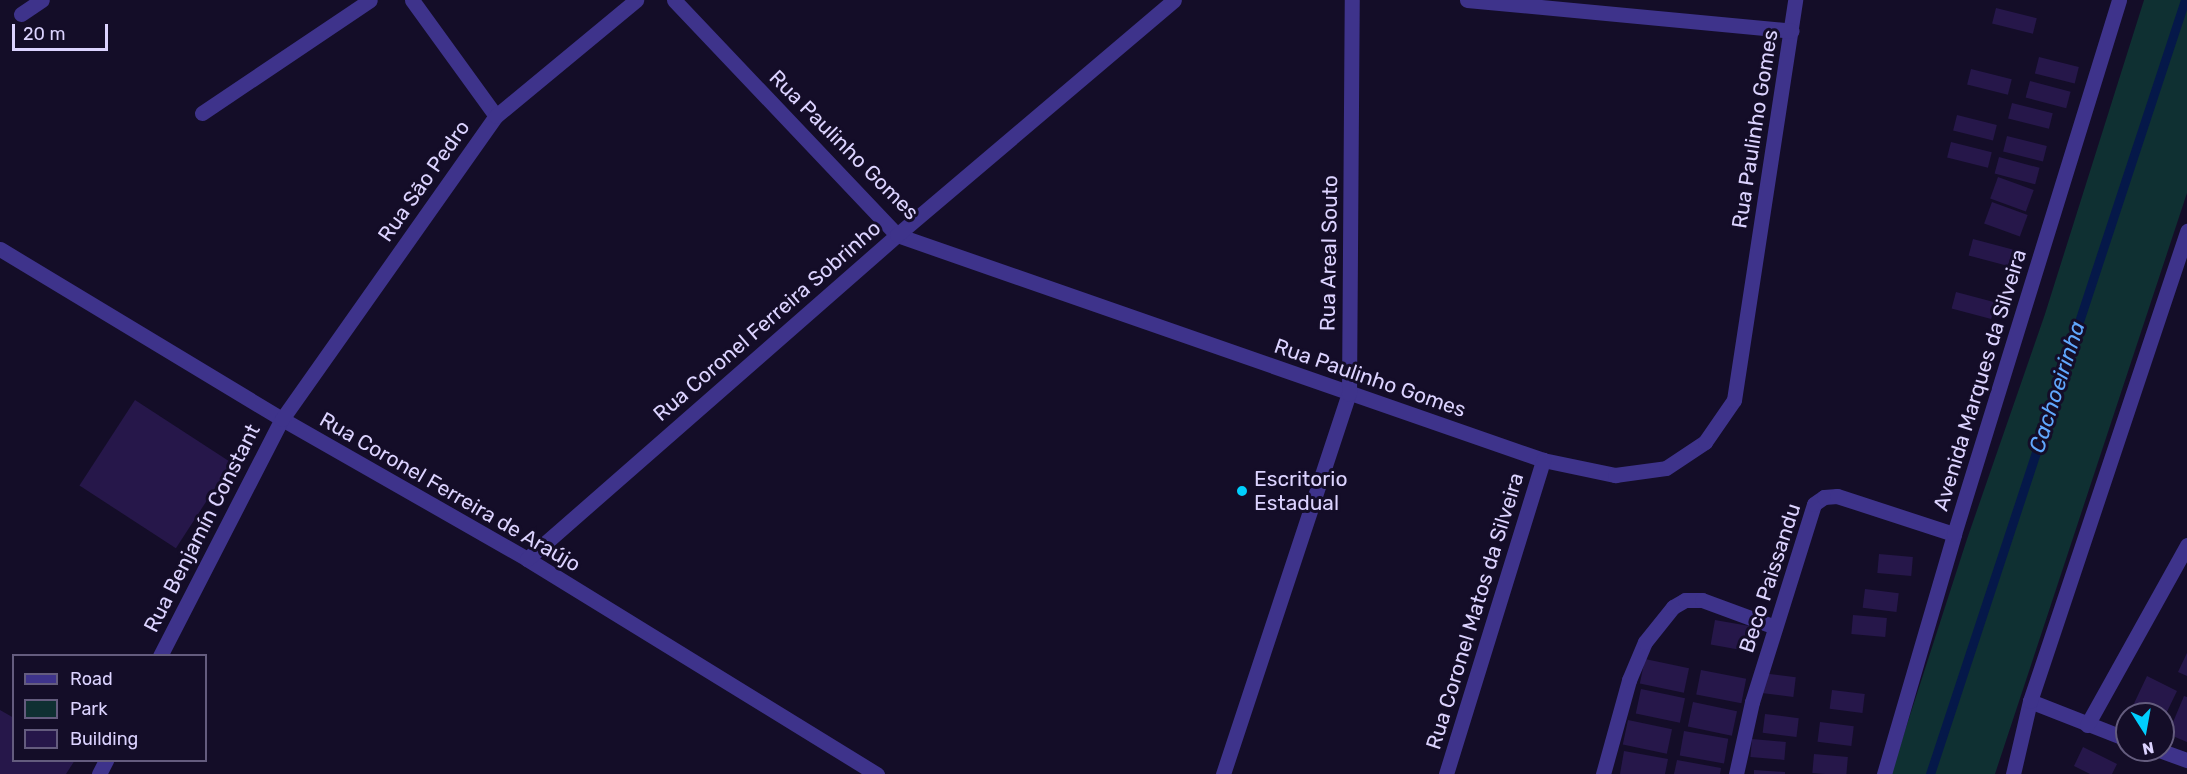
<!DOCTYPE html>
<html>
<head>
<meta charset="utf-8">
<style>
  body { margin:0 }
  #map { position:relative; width:2187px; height:774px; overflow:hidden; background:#140d28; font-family:Rubik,sans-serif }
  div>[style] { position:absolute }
  .green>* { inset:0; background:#0f3032 }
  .stream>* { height:9px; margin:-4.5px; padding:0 4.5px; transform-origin:4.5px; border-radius:4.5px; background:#051849 }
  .building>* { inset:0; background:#26174a; transform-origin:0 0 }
  .minor>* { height:15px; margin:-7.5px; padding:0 7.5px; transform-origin:7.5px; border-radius:7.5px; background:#3e338b }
  .dots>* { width:16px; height:16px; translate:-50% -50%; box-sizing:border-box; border:3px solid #140d28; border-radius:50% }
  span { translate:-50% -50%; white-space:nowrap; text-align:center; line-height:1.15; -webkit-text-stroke:6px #140d28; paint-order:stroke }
  .street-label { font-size:21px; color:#dcd3ff }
  .poi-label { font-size:21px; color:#dcd3ff }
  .left { translate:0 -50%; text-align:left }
  .water-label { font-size:22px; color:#61a8ff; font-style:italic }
  .legend { position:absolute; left:12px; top:654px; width:195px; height:108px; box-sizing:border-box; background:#140d28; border:2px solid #645c7e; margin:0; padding:8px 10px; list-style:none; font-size:18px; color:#dcd3ff }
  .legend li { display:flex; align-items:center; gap:12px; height:30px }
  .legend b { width:30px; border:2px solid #645c7e }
  .north { position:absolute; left:2115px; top:702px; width:60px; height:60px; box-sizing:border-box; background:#140d28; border:2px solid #645c7e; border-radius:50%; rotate:169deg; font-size:16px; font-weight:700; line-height:24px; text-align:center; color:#dcd3ff }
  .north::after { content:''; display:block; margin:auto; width:21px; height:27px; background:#00cffe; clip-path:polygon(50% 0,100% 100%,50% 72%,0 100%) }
  .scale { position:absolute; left:12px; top:24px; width:96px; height:27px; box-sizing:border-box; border:3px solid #dcd3ff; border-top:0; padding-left:8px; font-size:18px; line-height:21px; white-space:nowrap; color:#dcd3ff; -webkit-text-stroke:4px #140d28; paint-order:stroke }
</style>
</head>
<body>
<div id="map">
  <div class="green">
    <i style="clip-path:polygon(2144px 0,2187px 0,2187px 193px,1995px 774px,1891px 774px,1967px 539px,2045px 314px)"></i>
  </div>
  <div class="stream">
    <i style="left:1930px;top:774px;width:815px;rotate:-71.77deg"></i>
  </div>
  <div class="building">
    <i style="left:1996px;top:8px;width:42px;height:16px;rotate:14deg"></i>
    <i style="left:2039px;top:57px;width:41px;height:17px;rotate:14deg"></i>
    <i style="left:1971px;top:69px;width:42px;height:16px;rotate:14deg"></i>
    <i style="left:2030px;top:81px;width:42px;height:17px;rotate:15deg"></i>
    <i style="left:2012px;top:103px;width:42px;height:16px;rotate:14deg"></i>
    <i style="left:1957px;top:115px;width:41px;height:16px;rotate:14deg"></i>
    <i style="left:2007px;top:136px;width:41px;height:16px;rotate:14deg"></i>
    <i style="left:1951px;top:142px;width:42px;height:16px;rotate:14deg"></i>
    <i style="left:1999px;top:157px;width:42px;height:17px;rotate:15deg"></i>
    <i style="left:1998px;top:177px;width:38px;height:23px;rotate:20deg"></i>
    <i style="left:1992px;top:202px;width:38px;height:23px;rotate:20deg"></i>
    <i style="left:1973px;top:239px;width:41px;height:17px;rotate:15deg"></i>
    <i style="left:1956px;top:292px;width:41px;height:17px;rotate:15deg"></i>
    <i style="left:135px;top:400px;width:115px;height:102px;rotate:33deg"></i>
    <i style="left:1879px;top:554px;width:34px;height:19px;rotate:5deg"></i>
    <i style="left:1865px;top:589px;width:34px;height:19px;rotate:7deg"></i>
    <i style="left:1853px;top:615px;width:34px;height:19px;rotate:5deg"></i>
    <i style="left:1715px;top:620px;width:45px;height:25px;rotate:10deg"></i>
    <i style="clip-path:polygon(2187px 653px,2187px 676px,2178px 672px)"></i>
    <i style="left:1645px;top:659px;width:45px;height:25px;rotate:12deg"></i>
    <i style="left:1701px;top:670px;width:46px;height:25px;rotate:11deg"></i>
    <i style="left:1762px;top:673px;width:34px;height:20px;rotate:7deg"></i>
    <i style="clip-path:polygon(2147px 676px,2177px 691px,2163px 720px,2163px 714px,2129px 714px)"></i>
    <i style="left:1641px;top:689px;width:45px;height:25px;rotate:12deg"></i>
    <i style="left:1832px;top:690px;width:33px;height:19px;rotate:7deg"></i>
    <i style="clip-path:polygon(2184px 696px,2187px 697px,2187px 742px,2168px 734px)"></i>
    <i style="left:1693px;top:702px;width:45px;height:25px;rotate:12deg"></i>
    <i style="clip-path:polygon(0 710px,14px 718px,14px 760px,75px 760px,66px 774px,0 774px)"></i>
    <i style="left:1765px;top:714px;width:34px;height:19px;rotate:7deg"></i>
    <i style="left:1628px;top:720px;width:45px;height:25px;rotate:12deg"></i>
    <i style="left:1820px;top:722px;width:34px;height:20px;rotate:7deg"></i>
    <i style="left:1684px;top:731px;width:45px;height:25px;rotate:10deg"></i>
    <i style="left:1752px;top:739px;width:34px;height:18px;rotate:5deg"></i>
    <i style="clip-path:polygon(2083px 747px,2117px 764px,2112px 774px,2090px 774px,2074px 766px)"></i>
    <i style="clip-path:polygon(1624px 751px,1668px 759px,1665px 774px,1620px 774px)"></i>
    <i style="left:1814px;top:754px;width:34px;height:19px;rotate:5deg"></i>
    <i style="clip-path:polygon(1677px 760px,1721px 768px,1720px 774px,1674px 774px)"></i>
    <i style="clip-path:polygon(1754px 770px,1785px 772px,1785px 774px,1754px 774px)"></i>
  </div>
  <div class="minor">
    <i style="left:412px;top:0;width:143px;rotate:54.1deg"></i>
    <i style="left:674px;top:0;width:324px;rotate:46.5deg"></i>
    <i style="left:897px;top:235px;width:684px;rotate:19.2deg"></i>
    <i style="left:1543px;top:460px;width:74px;rotate:11.8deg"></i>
    <i style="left:1615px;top:475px;width:51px;rotate:-7.8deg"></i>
    <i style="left:1666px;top:468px;width:47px;rotate:-33.7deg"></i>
    <i style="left:1705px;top:442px;width:51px;rotate:-55.4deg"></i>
    <i style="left:1734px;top:400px;width:405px;rotate:-81.3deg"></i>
    <i style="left:1467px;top:0;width:326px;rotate:5.4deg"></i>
    <i style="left:21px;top:14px;width:25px;rotate:-34deg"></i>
    <i style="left:202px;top:113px;width:202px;rotate:-33.9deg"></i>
    <i style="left:0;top:249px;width:329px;rotate:31.1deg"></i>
    <i style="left:282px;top:419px;width:282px;rotate:29.7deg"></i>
    <i style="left:527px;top:559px;width:411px;rotate:31.6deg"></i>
    <i style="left:527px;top:559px;width:492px;rotate:-41.2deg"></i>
    <i style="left:897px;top:235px;width:363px;rotate:-40.3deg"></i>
    <i style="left:160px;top:656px;width:267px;rotate:-62.8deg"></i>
    <i style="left:282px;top:419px;width:371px;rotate:-54.8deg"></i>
    <i style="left:496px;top:116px;width:182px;rotate:-39.6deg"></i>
    <i style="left:2030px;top:701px;width:104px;rotate:21.4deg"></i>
    <i style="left:2087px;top:725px;width:206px;rotate:-60.9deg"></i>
    <i style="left:2159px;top:750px;width:30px;rotate:20deg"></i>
    <i style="left:99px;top:774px;width:16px;rotate:-63deg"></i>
    <i style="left:1223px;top:774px;width:400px;rotate:-71.7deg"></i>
    <i style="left:1349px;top:394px;width:394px;rotate:-89.6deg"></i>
    <i style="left:1446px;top:774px;width:329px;rotate:-72.8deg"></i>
    <i style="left:1603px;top:774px;width:98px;rotate:-74.5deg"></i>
    <i style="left:1629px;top:680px;width:41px;rotate:-67.2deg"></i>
    <i style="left:1645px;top:642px;width:45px;rotate:-51.3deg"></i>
    <i style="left:1673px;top:607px;width:14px;rotate:-30deg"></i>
    <i style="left:1685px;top:600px;width:17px"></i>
    <i style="left:1702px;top:600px;width:78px;rotate:20.3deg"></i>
    <i style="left:1736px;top:774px;width:74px;rotate:-77.5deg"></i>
    <i style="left:1752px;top:702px;width:207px;rotate:-72.6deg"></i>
    <i style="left:1814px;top:504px;width:12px;rotate:-35deg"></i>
    <i style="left:1824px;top:497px;width:13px;rotate:-4deg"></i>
    <i style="left:1837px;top:496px;width:123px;rotate:18deg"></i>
    <i style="left:1884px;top:774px;width:250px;rotate:-73.7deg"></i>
    <i style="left:1954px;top:534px;width:559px;rotate:-72.83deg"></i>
    <i style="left:2013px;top:774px;width:75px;rotate:-76.9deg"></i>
    <i style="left:2030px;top:701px;width:496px;rotate:-71.5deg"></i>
  </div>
  <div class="dots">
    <i style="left:1242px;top:491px;background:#00cffe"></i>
  </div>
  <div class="street-label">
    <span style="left:1755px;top:129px;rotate:-81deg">Rua Paulinho Gomes</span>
    <span style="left:844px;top:145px;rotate:45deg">Rua Paulinho Gomes</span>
    <span style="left:424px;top:181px;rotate:-55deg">Rua São Pedro</span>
    <span style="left:1329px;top:253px;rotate:-89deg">Rua Areal Souto</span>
    <span style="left:767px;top:321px;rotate:-41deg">Rua Coronel Ferreira Sobrinho</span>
    <span style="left:1370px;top:378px;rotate:19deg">Rua Paulinho Gomes</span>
    <span style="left:1980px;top:380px;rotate:-73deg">Avenida Marques da Silveira</span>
    <span style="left:450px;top:492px;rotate:30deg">Rua Coronel Ferreira de Araújo</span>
    <span style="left:202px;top:528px;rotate:-63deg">Rua Benjamín Constant</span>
    <span style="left:1770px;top:578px;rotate:-72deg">Beco Paissandu</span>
    <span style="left:1475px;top:611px;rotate:-73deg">Rua Coronel Matos da Silveira</span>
  </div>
  <div class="poi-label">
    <span class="left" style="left:1254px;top:491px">Escritorio<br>Estadual</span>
  </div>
  <div class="water-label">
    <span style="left:2057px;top:387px;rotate:-72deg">Cachoeirinha</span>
  </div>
  <ul class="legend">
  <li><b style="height:8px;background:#3e338b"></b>Road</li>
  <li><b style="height:16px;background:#0f3032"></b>Park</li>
  <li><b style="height:16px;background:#26174a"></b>Building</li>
  </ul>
  <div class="north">N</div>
  <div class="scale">20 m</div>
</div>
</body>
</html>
